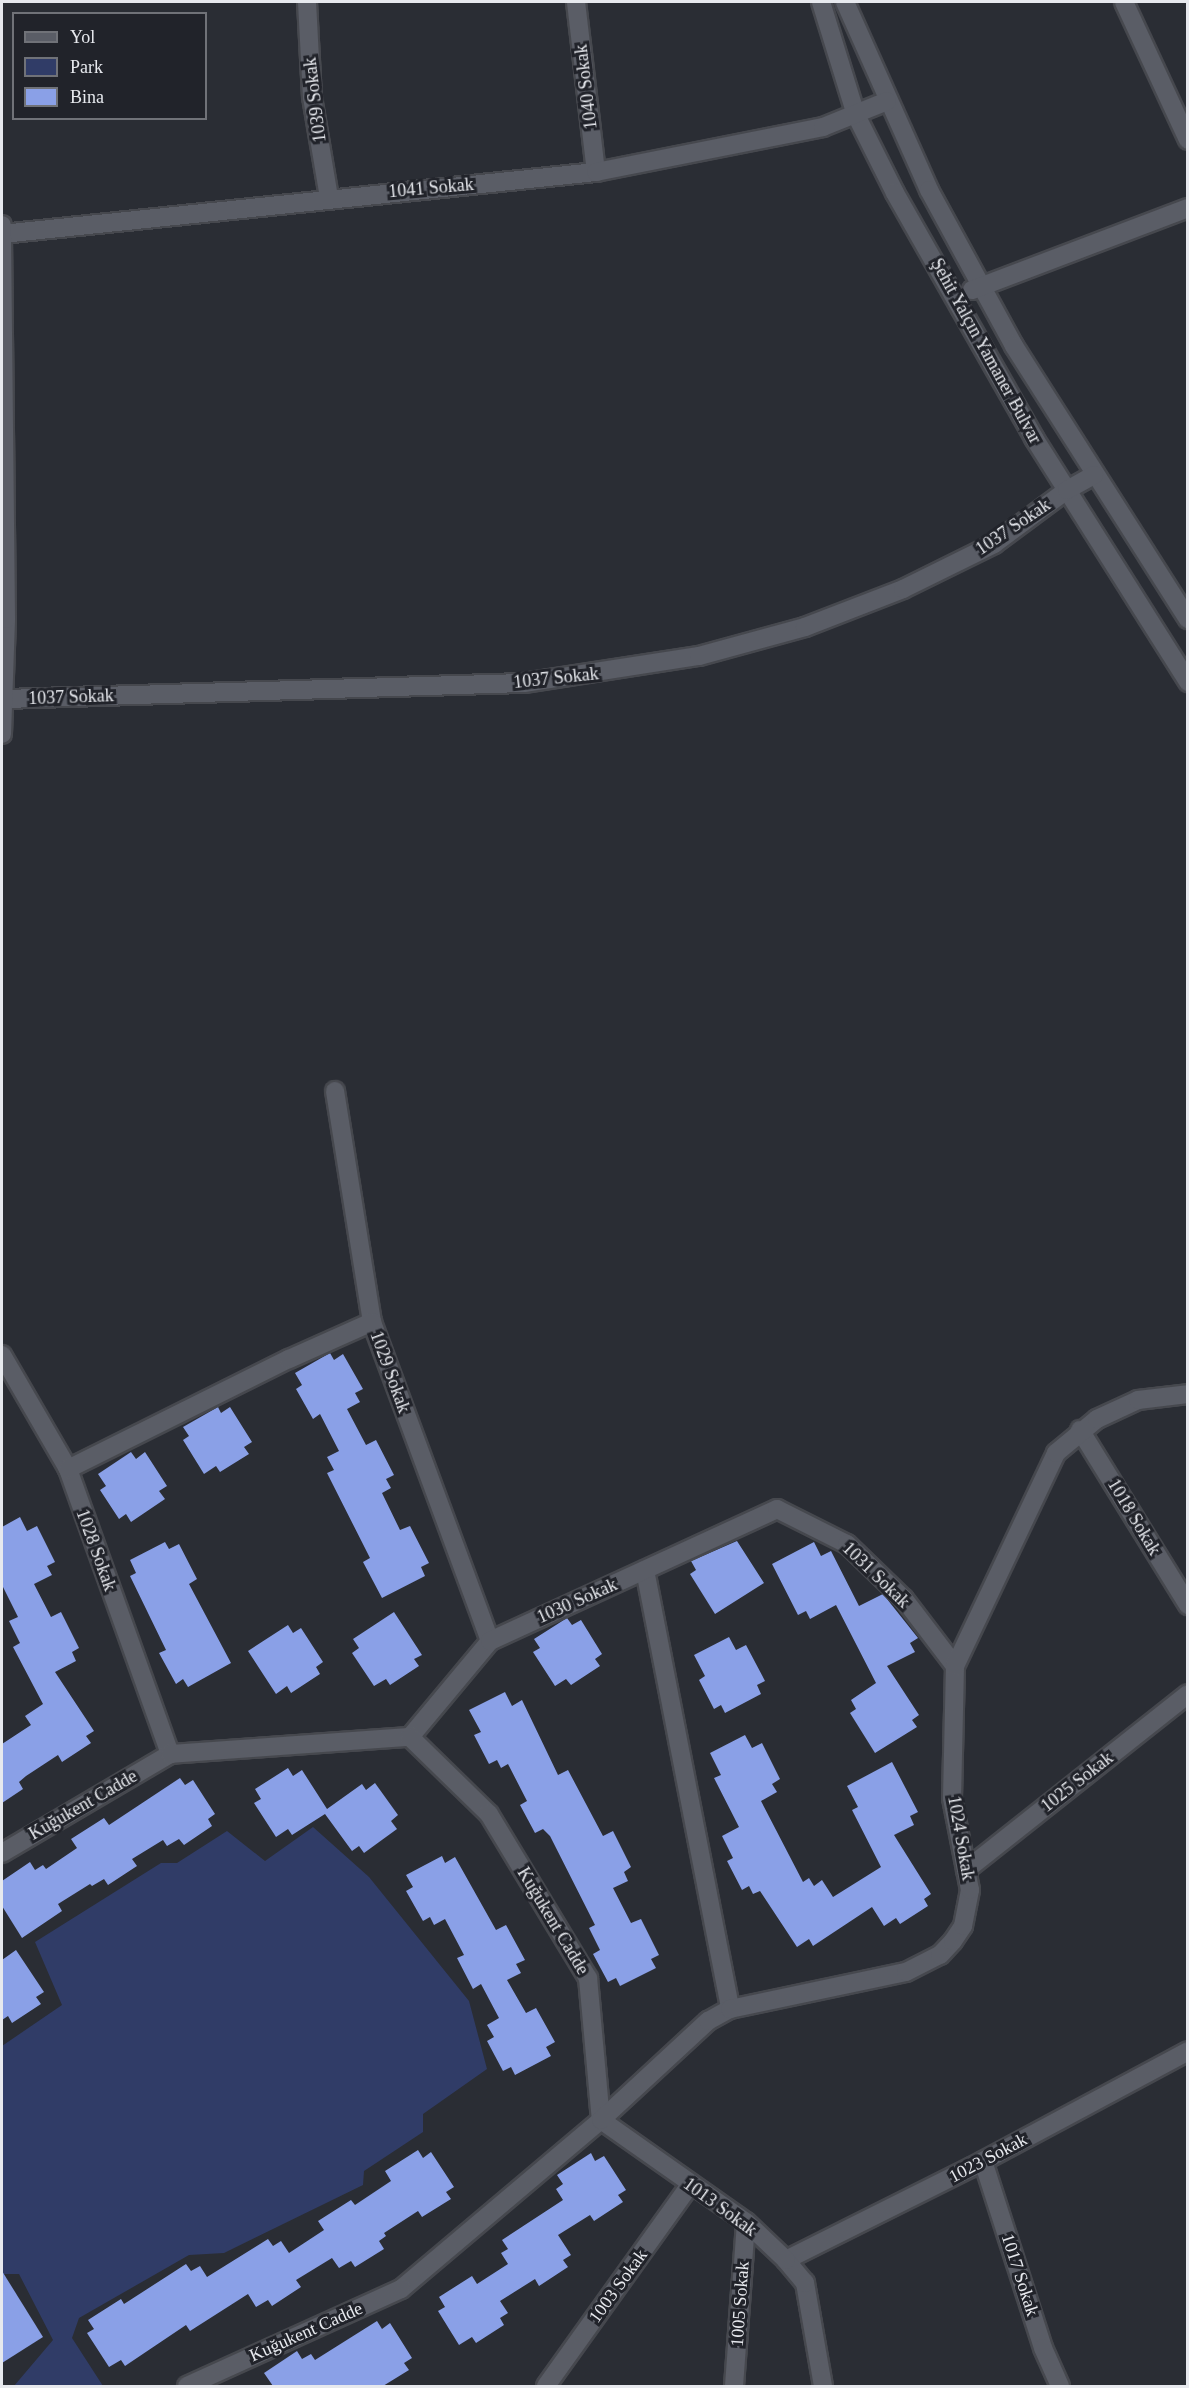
<!DOCTYPE html>
<html>
<head>
<meta charset="utf-8">
<style>
  body { margin:0 }
  #map { position:relative; width:1189px; height:2388px; overflow:hidden; background:#2a2d34; font-family:"Times New Roman",serif }
  div>[style] { position:absolute }
  .green>* { inset:0; background:#303c67 }
  .building>* { inset:0; background:#8aa0e7 }
  .roads { filter:drop-shadow(2px 0 #46484e) drop-shadow(-2px 0 #46484e) drop-shadow(0 2px #46484e) drop-shadow(0 -2px #46484e) }
  .minor>* { height:18px; margin:-9px; padding:0 9px; transform-origin:9px; border-radius:9px; background:#5a5d66 }
  span { translate:-50% -50%; white-space:nowrap; text-align:center; line-height:1.15; -webkit-text-stroke:6px #21232a; paint-order:stroke }
  .street-label { font-size:18px; color:#e7e9ee }
  .frame { position:absolute; inset:0; border:3px solid #e7e9ee; pointer-events:none }
  .legend { position:absolute; left:12px; top:12px; width:195px; height:108px; box-sizing:border-box; background:#21232a; border:2px solid #707278; margin:0; padding:8px 10px; list-style:none; font-size:18px; color:#e7e9ee }
  .legend li { display:flex; align-items:center; gap:12px; height:30px }
  .legend b { width:30px; border:2px solid #707278 }
</style>
</head>
<body>
<div id="map">
  <div class="green">
    <i style="clip-path:polygon(313px 1827px,369px 1877px,469px 2001px,487px 2069px,423px 2114px,423px 2132px,364px 2171px,363px 2185px,224px 2253px,189px 2255px,79px 2318px,72px 2338px,103px 2386px,14px 2386px,53px 2340px,19px 2274px,2px 2274px,2px 2046px,62px 2005px,35px 1942px,161px 1863px,177px 1863px,227px 1831px,265px 1861px)"></i>
  </div>
  <div class="building">
    <i style="clip-path:polygon(330px 1353px,334px 1360px,343px 1354px,363px 1389px,355px 1393px,360px 1402px,347px 1409px,366px 1445px,376px 1440px,394px 1475px,386px 1479px,391px 1488px,382px 1493px,400px 1530px,410px 1526px,429px 1563px,421px 1567px,425px 1576px,382px 1598px,363px 1562px,370px 1558px,327px 1473px,334px 1470px,327px 1457px,339px 1451px,320px 1414px,313px 1419px,296px 1389px,302px 1385px,295px 1373px)"></i>
    <i style="clip-path:polygon(218px 1407px,221px 1413px,230px 1407px,252px 1442px,244px 1447px,249px 1454px,220px 1472px,216px 1466px,204px 1474px,183px 1440px,189px 1436px,183px 1427px)"></i>
    <i style="clip-path:polygon(131px 1452px,136px 1459px,145px 1452px,167px 1486px,159px 1491px,165px 1499px,131px 1522px,126px 1514px,119px 1519px,100px 1490px,106px 1486px,98px 1474px)"></i>
    <i style="clip-path:polygon(20px 1517px,27px 1531px,37px 1526px,55px 1562px,47px 1566px,52px 1575px,34px 1584px,51px 1617px,61px 1612px,79px 1648px,72px 1652px,76px 1661px,55px 1672px,94px 1731px,86px 1736px,91px 1743px,62px 1762px,58px 1755px,26px 1776px,19px 1782px,23px 1789px,2px 1803px,2px 1744px,31px 1725px,25px 1716px,43px 1704px,13px 1647px,20px 1643px,9px 1621px,18px 1617px,2px 1585px,2px 1527px)"></i>
    <i style="clip-path:polygon(737px 1541px,764px 1583px,715px 1614px,690px 1574px,696px 1570px,691px 1561px)"></i>
    <i style="clip-path:polygon(165px 1542px,169px 1549px,179px 1544px,197px 1579px,189px 1584px,231px 1663px,188px 1687px,183px 1679px,176px 1684px,159px 1653px,166px 1650px,130px 1576px,136px 1573px,130px 1560px)"></i>
    <i style="clip-path:polygon(814px 1542px,821px 1556px,831px 1551px,859px 1606px,883px 1594px,918px 1638px,910px 1643px,915px 1652px,887px 1666px,919px 1715px,912px 1720px,917px 1727px,875px 1753px,850px 1713px,856px 1709px,851px 1700px,876px 1683px,836px 1605px,810px 1619px,806px 1611px,798px 1615px,772px 1564px)"></i>
    <i style="clip-path:polygon(394px 1612px,422px 1655px,414px 1659px,419px 1666px,390px 1685px,386px 1679px,374px 1686px,352px 1653px,359px 1648px,353px 1639px)"></i>
    <i style="clip-path:polygon(567px 1618px,572px 1625px,581px 1620px,602px 1654px,595px 1659px,600px 1666px,571px 1685px,566px 1679px,555px 1686px,533px 1652px,540px 1648px,534px 1639px)"></i>
    <i style="clip-path:polygon(288px 1625px,293px 1633px,301px 1628px,323px 1662px,316px 1667px,320px 1674px,291px 1693px,287px 1686px,276px 1694px,248px 1651px)"></i>
    <i style="clip-path:polygon(729px 1637px,736px 1650px,746px 1645px,765px 1681px,757px 1685px,761px 1694px,725px 1713px,721px 1705px,714px 1709px,699px 1680px,705px 1676px,694px 1655px)"></i>
    <i style="clip-path:polygon(505px 1692px,512px 1706px,522px 1700px,558px 1775px,568px 1770px,603px 1836px,613px 1831px,631px 1867px,624px 1872px,628px 1881px,613px 1888px,631px 1923px,641px 1919px,659px 1955px,651px 1959px,656px 1968px,620px 1986px,616px 1978px,608px 1982px,593px 1954px,600px 1950px,589px 1928px,595px 1925px,550px 1836px,543px 1829px,535px 1833px,520px 1805px,527px 1801px,508px 1764px,501px 1768px,497px 1760px,489px 1764px,474px 1735px,481px 1732px,469px 1710px)"></i>
    <i style="clip-path:polygon(745px 1735px,752px 1748px,762px 1743px,780px 1779px,772px 1784px,777px 1792px,761px 1801px,803px 1882px,809px 1878px,814px 1886px,822px 1880px,833px 1897px,881px 1867px,852px 1810px,858px 1807px,847px 1786px,892px 1762px,918px 1812px,910px 1816px,914px 1825px,894px 1835px,931px 1894px,924px 1899px,928px 1906px,900px 1924px,896px 1918px,884px 1926px,872px 1907px,813px 1946px,809px 1939px,797px 1947px,760px 1891px,753px 1894px,749px 1886px,742px 1890px,727px 1861px,733px 1858px,722px 1836px,739px 1827px,714px 1778px,721px 1775px,710px 1753px)"></i>
    <i style="clip-path:polygon(288px 1768px,293px 1776px,302px 1770px,327px 1809px,362px 1784px,366px 1790px,375px 1783px,398px 1815px,391px 1821px,397px 1829px,364px 1853px,359px 1846px,352px 1851px,325px 1814px,292px 1835px,288px 1829px,276px 1837px,254px 1803px,261px 1799px,255px 1789px)"></i>
    <i style="clip-path:polygon(180px 1778px,185px 1785px,193px 1780px,215px 1814px,208px 1819px,212px 1826px,184px 1845px,179px 1839px,167px 1846px,163px 1840px,132px 1859px,137px 1866px,108px 1885px,104px 1879px,92px 1886px,90px 1884px,58px 1904px,62px 1911px,22px 1938px,2px 1906px,2px 1881px,30px 1862px,35px 1870px,43px 1865px,46px 1869px,77px 1848px,71px 1839px,104px 1818px,109px 1825px)"></i>
    <i style="clip-path:polygon(442px 1856px,445px 1863px,455px 1857px,496px 1930px,506px 1925px,525px 1960px,516px 1964px,521px 1973px,507px 1980px,526px 2013px,536px 2008px,555px 2042px,546px 2047px,551px 2056px,515px 2075px,511px 2067px,503px 2071px,487px 2041px,494px 2037px,487px 2025px,499px 2018px,481px 1984px,473px 1989px,457px 1958px,464px 1955px,445px 1919px,434px 1925px,430px 1917px,423px 1921px,406px 1891px,413px 1887px,406px 1875px)"></i>
    <i style="clip-path:polygon(16px 1950px,44px 1992px,36px 1997px,41px 2004px,12px 2023px,8px 2016px,2px 2020px,2px 1960px)"></i>
    <i style="clip-path:polygon(418px 2150px,423px 2158px,431px 2152px,454px 2187px,446px 2192px,451px 2199px,422px 2217px,418px 2211px,384px 2233px,386px 2236px,379px 2241px,384px 2249px,355px 2267px,351px 2261px,339px 2268px,332px 2258px,296px 2280px,301px 2287px,272px 2306px,268px 2300px,256px 2307px,248px 2294px,190px 2331px,186px 2325px,125px 2366px,121px 2360px,109px 2367px,87px 2333px,94px 2329px,88px 2320px,121px 2299px,124px 2304px,186px 2264px,191px 2271px,200px 2266px,207px 2277px,268px 2239px,273px 2246px,281px 2241px,289px 2253px,324px 2230px,318px 2221px,351px 2200px,355px 2205px,391px 2181px,385px 2171px)"></i>
    <i style="clip-path:polygon(591px 2153px,595px 2161px,604px 2156px,626px 2190px,618px 2195px,623px 2202px,594px 2221px,590px 2215px,558px 2235px,571px 2255px,563px 2260px,568px 2267px,539px 2286px,535px 2279px,500px 2301px,508px 2313px,500px 2318px,504px 2325px,476px 2343px,472px 2337px,459px 2345px,438px 2311px,445px 2307px,439px 2297px,472px 2276px,477px 2284px,508px 2264px,501px 2253px,508px 2249px,502px 2240px,563px 2200px,556px 2189px,563px 2184px,557px 2175px)"></i>
    <i style="clip-path:polygon(2px 2271px,43px 2337px,2px 2363px)"></i>
    <i style="clip-path:polygon(377px 2321px,382px 2329px,390px 2323px,412px 2358px,404px 2363px,409px 2370px,383px 2386px,273px 2386px,264px 2373px,297px 2351px,302px 2359px,311px 2354px,315px 2360px)"></i>
  </div>
  <div class="roads">
    <div class="minor">
      <i style="left:307px;top:2px;width:95px;rotate:87deg"></i>
      <i style="left:312px;top:97px;width:102px;rotate:80.4deg"></i>
      <i style="left:576px;top:2px;width:171px;rotate:83.3deg"></i>
      <i style="left:821px;top:2px;width:118px;rotate:72.8deg"></i>
      <i style="left:856px;top:115px;width:87px;rotate:63.4deg"></i>
      <i style="left:895px;top:193px;width:282px;rotate:60.4deg"></i>
      <i style="left:1034px;top:438px;width:289px;rotate:57.7deg"></i>
      <i style="left:845px;top:2px;width:206px;rotate:65.9deg"></i>
      <i style="left:929px;top:190px;width:178px;rotate:61.4deg"></i>
      <i style="left:1014px;top:346px;width:324px;rotate:57.5deg"></i>
      <i style="left:1124px;top:2px;width:152px;rotate:65.1deg"></i>
      <i style="left:2px;top:234px;width:597px;rotate:-5.96deg"></i>
      <i style="left:596px;top:172px;width:231px;rotate:-11.2deg"></i>
      <i style="left:823px;top:127px;width:69px;rotate:-22.1deg"></i>
      <i style="left:972px;top:290px;width:231px;rotate:-20.8deg"></i>
      <i style="left:5px;top:699px;width:519px;rotate:-1.77deg"></i>
      <i style="left:524px;top:683px;width:177px;rotate:-8.8deg"></i>
      <i style="left:699px;top:656px;width:110px;rotate:-15.3deg"></i>
      <i style="left:805px;top:627px;width:105px;rotate:-21.2deg"></i>
      <i style="left:903px;top:589px;width:102px;rotate:-26.3deg"></i>
      <i style="left:994px;top:544px;width:91px;rotate:-36.5deg"></i>
      <i style="left:1067px;top:490px;width:31px;rotate:-29deg"></i>
      <i style="left:2px;top:734px;width:115px;rotate:-88deg"></i>
      <i style="left:6px;top:619px;width:394px;rotate:-90.6deg"></i>
      <i style="left:335px;top:1091px;width:234px;rotate:80.9deg"></i>
      <i style="left:372px;top:1322px;width:340px;rotate:69.7deg"></i>
      <i style="left:2px;top:1355px;width:132px;rotate:59.9deg"></i>
      <i style="left:68px;top:1469px;width:303px;rotate:70.3deg"></i>
      <i style="left:1080px;top:1430px;width:206px;rotate:58.3deg"></i>
      <i style="left:68px;top:1469px;width:247px;rotate:-26.5deg"></i>
      <i style="left:289px;top:1359px;width:91px;rotate:-24deg"></i>
      <i style="left:645px;top:1570px;width:447px;rotate:79deg"></i>
      <i style="left:410px;top:1737px;width:125px;rotate:-50.2deg"></i>
      <i style="left:490px;top:1641px;width:316px;rotate:-24.7deg"></i>
      <i style="left:777px;top:1509px;width:78px;rotate:26.6deg"></i>
      <i style="left:847px;top:1544px;width:79px;rotate:44deg"></i>
      <i style="left:904px;top:1599px;width:84px;rotate:52.7deg"></i>
      <i style="left:2px;top:1853px;width:195px;rotate:-30.5deg"></i>
      <i style="left:170px;top:1754px;width:241px;rotate:-4.1deg"></i>
      <i style="left:410px;top:1737px;width:110px;rotate:44.3deg"></i>
      <i style="left:489px;top:1814px;width:192px;rotate:58.9deg"></i>
      <i style="left:588px;top:1978px;width:143px;rotate:84.8deg"></i>
      <i style="left:601px;top:2120px;width:262px;rotate:139.8deg"></i>
      <i style="left:401px;top:2289px;width:235px;rotate:155.6deg"></i>
      <i style="left:966px;top:1870px;width:283px;rotate:-38.4deg"></i>
      <i style="left:983px;top:2161px;width:196px;rotate:72.2deg"></i>
      <i style="left:1043px;top:2348px;width:42px;rotate:65.9deg"></i>
      <i style="left:786px;top:2260px;width:208px;rotate:-26.6deg"></i>
      <i style="left:972px;top:2167px;width:245px;rotate:-28.2deg"></i>
      <i style="left:546px;top:2386px;width:247px;rotate:-54.4deg"></i>
      <i style="left:734px;top:2386px;width:164px;rotate:-85.8deg"></i>
      <i style="left:823px;top:2386px;width:105px;rotate:-99.9deg"></i>
      <i style="left:805px;top:2283px;width:30px;rotate:-130deg"></i>
      <i style="left:786px;top:2260px;width:55px;rotate:-136.5deg"></i>
      <i style="left:746px;top:2222px;width:177px;rotate:-144.9deg"></i>
      <i style="left:601px;top:2120px;width:146px;rotate:-42.8deg"></i>
      <i style="left:708px;top:2021px;width:25px;rotate:-29deg"></i>
      <i style="left:730px;top:2009px;width:180px;rotate:-11.9deg"></i>
      <i style="left:906px;top:1972px;width:38px;rotate:-27deg"></i>
      <i style="left:940px;top:1955px;width:19px;rotate:-47deg"></i>
      <i style="left:953px;top:1941px;width:18px;rotate:-56deg"></i>
      <i style="left:963px;top:1926px;width:37px;rotate:-79deg"></i>
      <i style="left:970px;top:1890px;width:94px;rotate:-101.1deg"></i>
      <i style="left:952px;top:1798px;width:132px;rotate:-88.7deg"></i>
      <i style="left:955px;top:1666px;width:236px;rotate:-64.6deg"></i>
      <i style="left:1056px;top:1453px;width:53px;rotate:-39.7deg"></i>
      <i style="left:1097px;top:1419px;width:45px;rotate:-24.9deg"></i>
      <i style="left:1138px;top:1400px;width:50px;rotate:-6.8deg"></i>
    </div>
  </div>
  <div class="street-label">
    <span style="left:586px;top:87px;rotate:-97deg">1040 Sokak</span>
    <span style="left:315px;top:100px;rotate:-97deg">1039 Sokak</span>
    <span style="left:431px;top:188px;rotate:-5deg">1041 Sokak</span>
    <span style="left:986px;top:351px;rotate:61deg">Şehit Yalçın Yamaner Bulvar</span>
    <span style="left:1013px;top:527px;rotate:-34deg">1037 Sokak</span>
    <span style="left:556px;top:678px;rotate:-6deg">1037 Sokak</span>
    <span style="left:71px;top:697px;rotate:-2deg">1037 Sokak</span>
    <span style="left:390px;top:1372px;rotate:70deg">1029 Sokak</span>
    <span style="left:1134px;top:1517px;rotate:59deg">1018 Sokak</span>
    <span style="left:96px;top:1550px;rotate:70deg">1028 Sokak</span>
    <span style="left:876px;top:1575px;rotate:44deg">1031 Sokak</span>
    <span style="left:577px;top:1601px;rotate:-24deg">1030 Sokak</span>
    <span style="left:1077px;top:1782px;rotate:-38deg">1025 Sokak</span>
    <span style="left:83px;top:1805px;rotate:-30deg">Kuğukent Cadde</span>
    <span style="left:961px;top:1838px;rotate:80deg">1024 Sokak</span>
    <span style="left:553px;top:1921px;rotate:59deg">Kuğukent Cadde</span>
    <span style="left:988px;top:2158px;rotate:-28deg">1023 Sokak</span>
    <span style="left:720px;top:2207px;rotate:36deg">1013 Sokak</span>
    <span style="left:1020px;top:2275px;rotate:72deg">1017 Sokak</span>
    <span style="left:618px;top:2286px;rotate:-54deg">1003 Sokak</span>
    <span style="left:740px;top:2304px;rotate:-86deg">1005 Sokak</span>
    <span style="left:306px;top:2332px;rotate:-24deg">Kuğukent Cadde</span>
  </div>
  <div class="frame"></div>
  <ul class="legend">
  <li><b style="height:8px;background:#5a5d66"></b>Yol</li>
  <li><b style="height:16px;background:#303c67"></b>Park</li>
  <li><b style="height:16px;background:#8aa0e7"></b>Bina</li>
  </ul>
</div>
</body>
</html>
